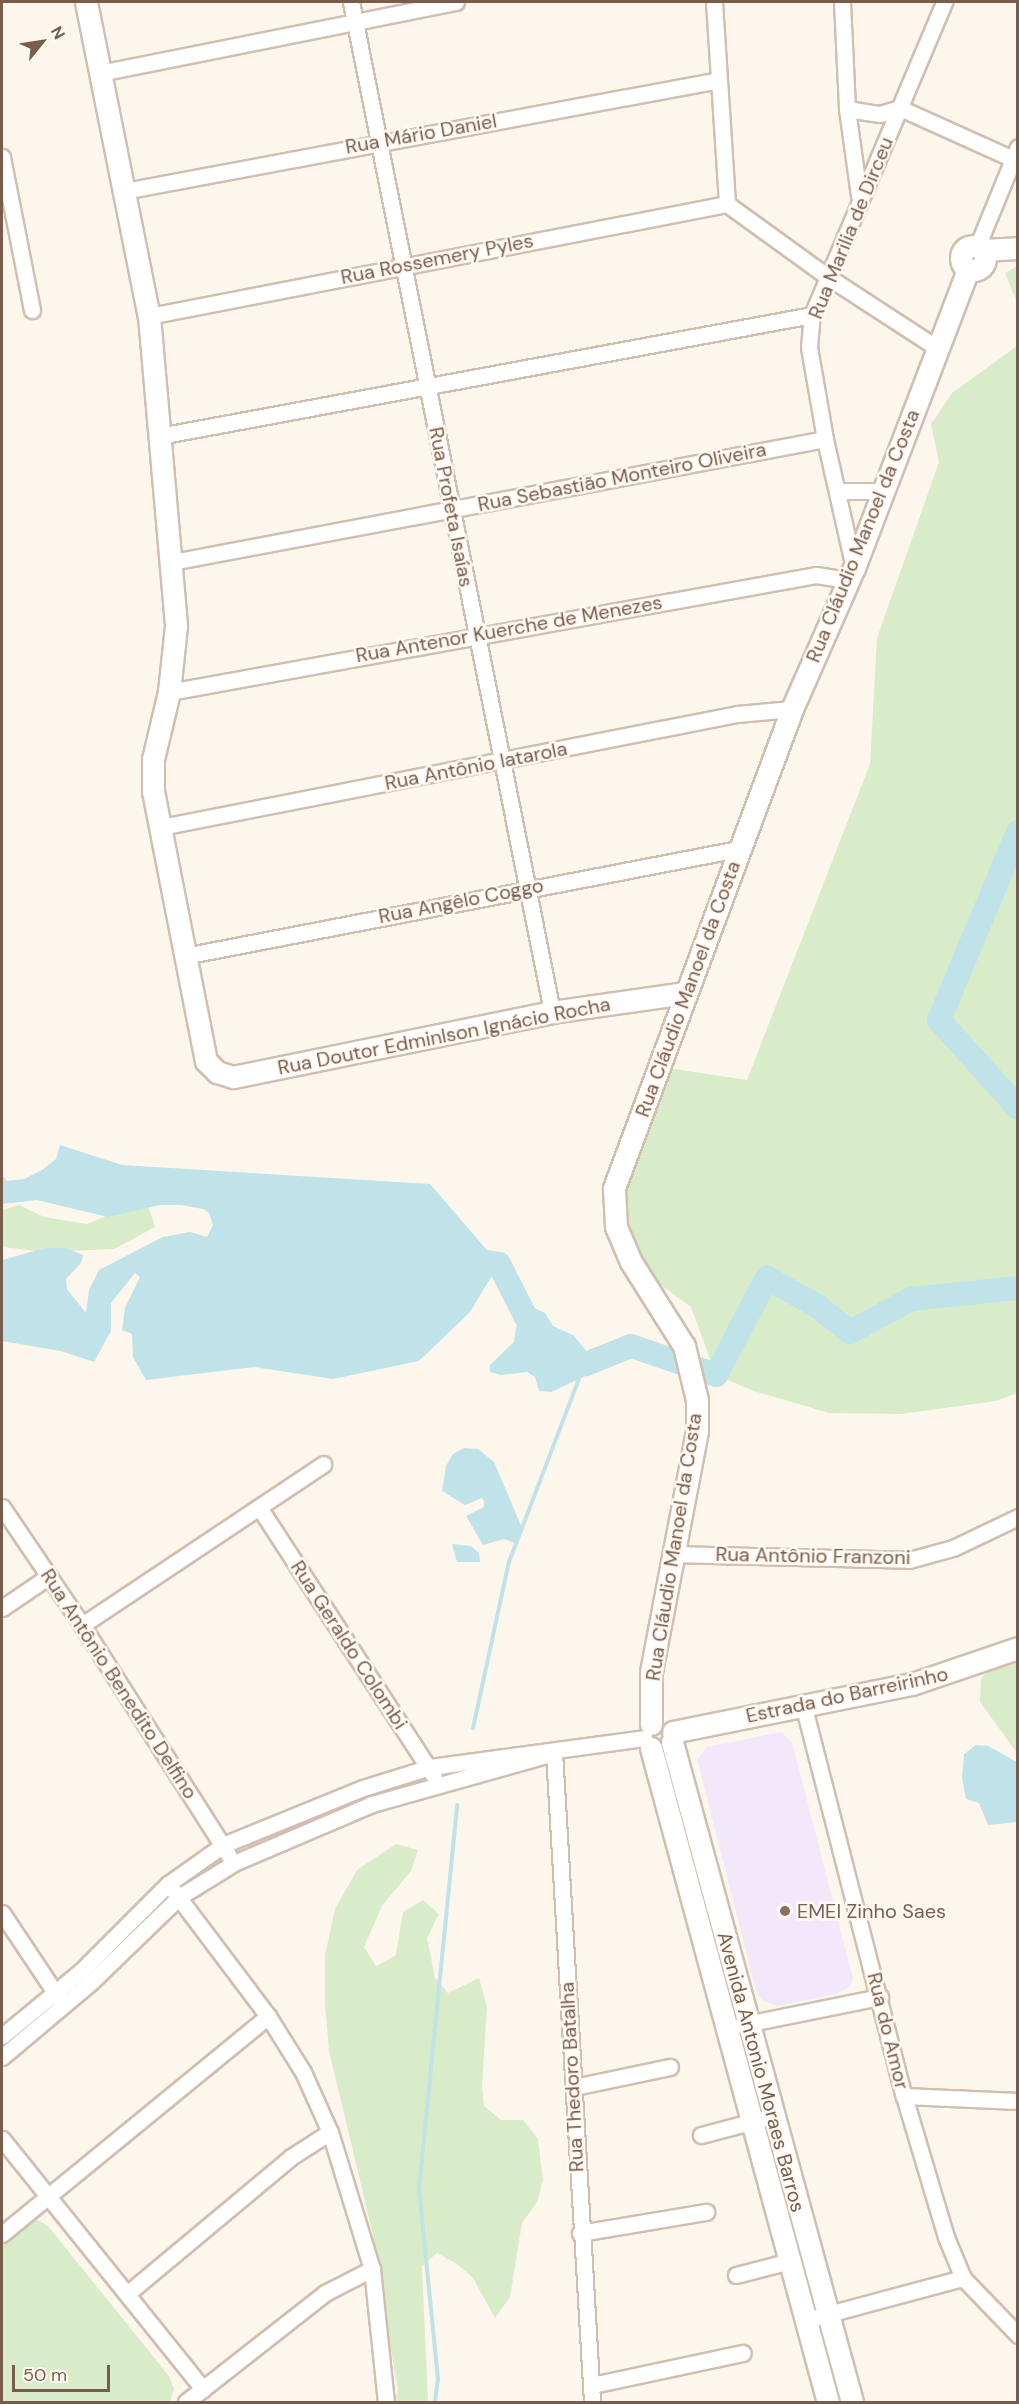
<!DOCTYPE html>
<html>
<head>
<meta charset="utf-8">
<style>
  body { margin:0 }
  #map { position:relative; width:1019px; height:2404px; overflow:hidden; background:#fdf6ec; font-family:"DM Sans",sans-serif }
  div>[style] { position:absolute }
  .education>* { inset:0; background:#f3e8fa }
  .green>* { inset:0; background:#d8ecc9 }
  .water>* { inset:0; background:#bfe3e8 }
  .stream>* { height:4px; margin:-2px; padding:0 2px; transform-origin:2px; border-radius:2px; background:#bfe3e8 }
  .river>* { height:24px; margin:-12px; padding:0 12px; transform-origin:12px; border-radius:12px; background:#bfe3e8 }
  .roads { filter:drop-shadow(2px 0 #d1beb0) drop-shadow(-2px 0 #d1beb0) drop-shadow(0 2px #d1beb0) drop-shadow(0 -2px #d1beb0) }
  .street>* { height:15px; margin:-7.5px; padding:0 7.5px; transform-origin:7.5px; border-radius:7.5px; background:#fff }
  .secondary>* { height:21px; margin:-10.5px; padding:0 10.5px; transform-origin:10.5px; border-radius:10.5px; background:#fff }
  .secondary>.ring { margin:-10.5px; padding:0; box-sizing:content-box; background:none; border:21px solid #fff; border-radius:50% }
  .dots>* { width:16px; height:16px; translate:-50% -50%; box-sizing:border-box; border:3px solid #fffaf3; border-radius:50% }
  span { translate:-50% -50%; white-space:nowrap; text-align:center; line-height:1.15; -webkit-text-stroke:5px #fffaf3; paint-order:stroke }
  .street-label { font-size:20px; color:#7a5c4d }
  .education-label { font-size:20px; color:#785e54 }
  .left { translate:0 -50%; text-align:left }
  .frame { position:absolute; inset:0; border:3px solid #7a5c4d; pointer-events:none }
  .north { position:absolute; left:12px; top:12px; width:60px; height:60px; -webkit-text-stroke:4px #fffaf3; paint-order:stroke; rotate:60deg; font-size:16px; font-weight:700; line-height:24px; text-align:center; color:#7a5c4d }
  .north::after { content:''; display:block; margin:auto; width:21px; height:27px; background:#7a5c4d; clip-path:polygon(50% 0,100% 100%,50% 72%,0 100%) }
  .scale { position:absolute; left:12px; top:2365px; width:98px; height:27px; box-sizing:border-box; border:3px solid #7a5c4d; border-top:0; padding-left:8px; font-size:18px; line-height:21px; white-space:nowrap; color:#7a5c4d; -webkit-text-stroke:4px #fffaf3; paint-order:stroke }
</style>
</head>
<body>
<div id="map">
  <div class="education">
    <i style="clip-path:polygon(781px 1732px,792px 1742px,853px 1979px,850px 1987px,836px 1994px,777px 2006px,763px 2001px,757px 1994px,697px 1759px,707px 1747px)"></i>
  </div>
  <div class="green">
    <i style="clip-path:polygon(1017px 266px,1017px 303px,1005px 273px)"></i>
    <i style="clip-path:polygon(1017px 346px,1017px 1393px,996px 1401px,901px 1414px,829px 1413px,754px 1391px,716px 1375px,691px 1307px,653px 1279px,623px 1224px,624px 1182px,668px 1068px,747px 1080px,870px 764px,877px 638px,939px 462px,931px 424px,952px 393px)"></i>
    <i style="clip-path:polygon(19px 1205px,44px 1217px,87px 1224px,127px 1207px,149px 1208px,155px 1227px,114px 1249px,45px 1252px,2px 1247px,2px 1210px)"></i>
    <i style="clip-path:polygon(1017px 1650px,1017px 1753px,980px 1702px,981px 1679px,994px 1663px)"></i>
    <i style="clip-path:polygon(396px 1844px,418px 1850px,411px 1871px,382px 1906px,364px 1947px,376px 1966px,396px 1955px,403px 1912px,423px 1900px,439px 1914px,427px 1938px,435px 1978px,448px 1993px,479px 1978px,487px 2007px,482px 2086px,484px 2106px,501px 2120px,523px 2120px,538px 2139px,543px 2180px,537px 2202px,522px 2223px,510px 2297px,495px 2318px,473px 2278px,457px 2264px,437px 2253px,422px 2266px,428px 2402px,395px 2402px,398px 2390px,390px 2345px,376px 2287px,373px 2235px,329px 2051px,325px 2004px,325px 1955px,335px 1909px,357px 1870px)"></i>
    <i style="clip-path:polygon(38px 2220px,48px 2226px,169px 2376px,174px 2389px,170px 2402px,2px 2402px,2px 2245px,26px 2222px)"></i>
  </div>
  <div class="water">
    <i style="clip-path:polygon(60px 1145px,122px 1165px,430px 1184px,499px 1264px,470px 1312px,419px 1361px,333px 1379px,254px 1367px,146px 1380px,133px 1357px,132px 1334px,122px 1330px,125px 1308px,140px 1277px,135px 1273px,111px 1303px,111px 1331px,94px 1362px,61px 1351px,2px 1341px,2px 1260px,45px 1248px,66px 1248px,83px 1255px,81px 1263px,66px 1279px,67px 1289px,86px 1313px,89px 1290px,99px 1270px,163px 1237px,190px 1232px,207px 1237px,213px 1225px,209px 1213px,203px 1209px,181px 1205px,160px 1205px,108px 1217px,37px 1200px,2px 1204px,2px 1175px,7px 1181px,24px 1179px,42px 1170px,56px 1159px)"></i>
    <i style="clip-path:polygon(534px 1308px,545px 1313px,553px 1326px,573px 1335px,595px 1361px,592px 1373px,551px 1392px,539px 1391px,535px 1377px,527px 1372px,501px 1375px,490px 1372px,490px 1365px,514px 1342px,516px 1328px,524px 1312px)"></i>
    <i style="clip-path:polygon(464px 1448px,478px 1449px,494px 1462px,522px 1528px,516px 1543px,504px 1539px,483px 1545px,466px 1516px,484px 1507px,484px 1501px,482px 1498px,465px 1505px,442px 1491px,446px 1466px,453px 1454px)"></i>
    <i style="clip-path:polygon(452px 1544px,471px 1546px,479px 1553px,480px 1562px,457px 1562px)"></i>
    <i style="clip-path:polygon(976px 1745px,988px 1746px,1017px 1762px,1017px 1822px,988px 1825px,979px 1803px,966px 1799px,962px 1778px,964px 1754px)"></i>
  </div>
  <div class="stream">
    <i style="left:473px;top:1728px;width:170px;rotate:-77.8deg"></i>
    <i style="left:509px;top:1562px;width:199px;rotate:-69.1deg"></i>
    <i style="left:435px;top:2402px;width:23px;rotate:-83deg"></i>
    <i style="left:438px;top:2379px;width:192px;rotate:-95.7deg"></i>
    <i style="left:419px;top:2188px;width:385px;rotate:-84.3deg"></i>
  </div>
  <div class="river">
    <i style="left:1018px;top:832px;width:204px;rotate:112.8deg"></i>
    <i style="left:939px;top:1020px;width:118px;rotate:48.1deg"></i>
    <i style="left:468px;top:1259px;width:31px;rotate:9deg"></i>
    <i style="left:499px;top:1264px;width:86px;rotate:63.1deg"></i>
    <i style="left:564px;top:1359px;width:23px;rotate:13deg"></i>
    <i style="left:586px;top:1364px;width:48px;rotate:-21.8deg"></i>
    <i style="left:631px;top:1346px;width:90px;rotate:18.8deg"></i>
    <i style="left:716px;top:1375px;width:110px;rotate:-62.3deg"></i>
    <i style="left:767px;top:1278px;width:57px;rotate:29.2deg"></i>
    <i style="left:817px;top:1306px;width:42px;rotate:38.2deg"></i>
    <i style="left:850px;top:1332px;width:69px;rotate:-28.4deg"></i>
    <i style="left:911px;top:1299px;width:108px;rotate:-5.9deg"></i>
  </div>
  <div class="roads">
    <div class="street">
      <i style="left:351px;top:2px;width:1030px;rotate:78.74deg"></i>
      <i style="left:714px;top:2px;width:202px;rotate:86.3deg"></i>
      <i style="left:727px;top:204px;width:125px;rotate:35.9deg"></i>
      <i style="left:828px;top:277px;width:130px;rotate:33.1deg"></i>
      <i style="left:842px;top:2px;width:107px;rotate:87.3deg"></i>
      <i style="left:847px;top:109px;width:88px;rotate:82.1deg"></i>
      <i style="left:100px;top:73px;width:363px;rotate:-11.3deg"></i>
      <i style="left:847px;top:109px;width:33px;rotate:9deg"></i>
      <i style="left:880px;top:114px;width:21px;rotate:-17deg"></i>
      <i style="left:900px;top:108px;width:124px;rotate:24.3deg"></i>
      <i style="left:2px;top:157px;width:156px;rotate:78.9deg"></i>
      <i style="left:124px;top:191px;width:605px;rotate:-10.57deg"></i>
      <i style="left:977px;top:247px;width:108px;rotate:-67.7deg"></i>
      <i style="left:149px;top:316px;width:589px;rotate:-10.97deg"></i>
      <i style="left:159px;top:436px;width:664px;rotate:-10.5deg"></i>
      <i style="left:837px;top:491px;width:47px"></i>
      <i style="left:172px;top:562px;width:664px;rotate:-10.67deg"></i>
      <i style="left:854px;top:568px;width:132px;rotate:-102.7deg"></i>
      <i style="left:825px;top:439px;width:93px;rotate:-99.9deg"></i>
      <i style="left:809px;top:347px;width:32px;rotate:-85deg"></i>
      <i style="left:812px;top:315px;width:340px;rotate:-67.1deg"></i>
      <i style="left:169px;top:692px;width:657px;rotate:-10.25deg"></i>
      <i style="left:816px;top:575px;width:33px;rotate:9deg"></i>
      <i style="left:161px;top:827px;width:587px;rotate:-11.1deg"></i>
      <i style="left:737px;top:714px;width:55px;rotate:-5.2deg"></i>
      <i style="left:184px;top:956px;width:564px;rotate:-10.93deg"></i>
      <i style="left:2px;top:1507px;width:143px;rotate:55.9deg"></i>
      <i style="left:82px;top:1625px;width:272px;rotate:57.5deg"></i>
      <i style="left:259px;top:1507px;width:321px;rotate:57deg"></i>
      <i style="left:671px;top:1554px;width:238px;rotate:1.4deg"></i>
      <i style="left:909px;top:1560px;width:46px;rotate:-15.3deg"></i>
      <i style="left:953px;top:1548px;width:72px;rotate:-25.5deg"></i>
      <i style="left:2px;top:1608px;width:57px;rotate:-34.2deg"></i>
      <i style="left:82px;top:1625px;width:290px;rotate:-33.7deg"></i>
      <i style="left:803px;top:1704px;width:405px;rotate:75.6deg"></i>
      <i style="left:904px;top:2096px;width:147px;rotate:73.4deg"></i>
      <i style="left:946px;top:2237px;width:44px;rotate:67.5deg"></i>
      <i style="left:963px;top:2278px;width:79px;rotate:46deg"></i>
      <i style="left:554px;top:1752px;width:651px;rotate:86.65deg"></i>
      <i style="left:173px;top:1890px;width:158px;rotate:53deg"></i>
      <i style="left:268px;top:2016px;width:66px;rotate:58deg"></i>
      <i style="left:303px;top:2072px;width:66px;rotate:65.8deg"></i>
      <i style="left:330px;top:2132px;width:143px;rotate:73deg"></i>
      <i style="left:372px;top:2269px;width:134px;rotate:84deg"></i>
      <i style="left:2px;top:1913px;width:105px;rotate:56.3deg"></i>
      <i style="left:741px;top:2025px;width:142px;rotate:-11.4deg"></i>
      <i style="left:2px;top:2036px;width:101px;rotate:-39.4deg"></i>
      <i style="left:80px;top:1972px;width:124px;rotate:-45deg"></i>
      <i style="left:168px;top:1884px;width:67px;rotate:-35.3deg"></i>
      <i style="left:223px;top:1845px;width:151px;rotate:-22.2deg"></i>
      <i style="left:363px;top:1788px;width:70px;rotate:-17.4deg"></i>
      <i style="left:430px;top:1767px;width:216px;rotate:-7.7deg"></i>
      <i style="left:2px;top:2057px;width:115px;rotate:-40.1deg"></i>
      <i style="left:90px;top:1983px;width:124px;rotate:-44deg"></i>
      <i style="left:179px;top:1897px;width:65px;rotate:-31.7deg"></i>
      <i style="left:234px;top:1863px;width:150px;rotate:-23.1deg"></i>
      <i style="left:372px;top:1804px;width:181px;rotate:-15.7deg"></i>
      <i style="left:574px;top:2087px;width:98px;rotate:-11.8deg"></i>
      <i style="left:904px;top:2096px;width:114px;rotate:2.5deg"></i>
      <i style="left:701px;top:2135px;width:62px;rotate:-14.9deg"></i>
      <i style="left:2px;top:2139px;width:321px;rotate:51.2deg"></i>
      <i style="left:580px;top:2233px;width:128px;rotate:-9.5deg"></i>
      <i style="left:2px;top:2234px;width:344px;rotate:-39.3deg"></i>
      <i style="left:736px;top:2275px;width:56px;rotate:-14.5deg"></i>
      <i style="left:128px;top:2293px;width:212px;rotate:-39.8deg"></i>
      <i style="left:291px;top:2157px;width:46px;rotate:-32.7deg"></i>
      <i style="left:806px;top:2320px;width:163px;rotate:-15deg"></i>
      <i style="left:592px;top:2385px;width:154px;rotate:-12deg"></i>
      <i style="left:186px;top:2402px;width:177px;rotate:-38.1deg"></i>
      <i style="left:325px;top:2293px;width:53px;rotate:-27.1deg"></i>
    </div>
    <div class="secondary">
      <i style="left:86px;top:2px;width:320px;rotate:78.7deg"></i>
      <i style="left:149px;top:316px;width:311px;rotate:85deg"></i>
      <i style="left:176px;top:626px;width:66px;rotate:96.1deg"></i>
      <i style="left:169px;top:692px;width:69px;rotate:103.4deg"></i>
      <i style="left:153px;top:759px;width:32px;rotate:90deg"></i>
      <i style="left:153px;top:791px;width:275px;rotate:78.9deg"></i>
      <i style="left:206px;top:1061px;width:16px;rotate:45deg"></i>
      <i style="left:217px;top:1072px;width:17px;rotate:17deg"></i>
      <i style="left:233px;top:1077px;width:326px;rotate:-11.5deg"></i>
      <i style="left:552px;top:1012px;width:135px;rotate:-8.1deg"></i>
      <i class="ring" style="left:961px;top:246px;width:3px;height:3px"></i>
      <i style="left:982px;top:250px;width:36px;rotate:-3deg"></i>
      <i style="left:651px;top:1724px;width:52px;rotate:-90deg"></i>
      <i style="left:651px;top:1672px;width:245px;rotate:-79.2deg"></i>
      <i style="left:697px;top:1431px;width:31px;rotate:-90deg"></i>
      <i style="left:697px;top:1400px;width:56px;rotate:-103.5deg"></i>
      <i style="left:684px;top:1346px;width:99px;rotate:-122.2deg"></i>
      <i style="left:631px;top:1262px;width:38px;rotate:-113deg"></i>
      <i style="left:616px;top:1227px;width:39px;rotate:-93deg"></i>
      <i style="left:614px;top:1188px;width:511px;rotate:-69.61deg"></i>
      <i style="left:792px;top:709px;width:154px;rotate:-66.3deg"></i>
      <i style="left:854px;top:568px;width:320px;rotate:-69.1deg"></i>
      <i style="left:673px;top:1732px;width:244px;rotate:-11.4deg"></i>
      <i style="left:912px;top:1684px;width:112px;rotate:-18.8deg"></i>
      <i style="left:672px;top:1742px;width:684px;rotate:74.74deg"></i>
      <i style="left:651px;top:1748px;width:678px;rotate:74.86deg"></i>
    </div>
  </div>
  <div class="dots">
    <i style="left:785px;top:1911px;background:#8d6e63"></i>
  </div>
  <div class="street-label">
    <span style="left:421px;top:134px;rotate:-10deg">Rua Mário Daniel</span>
    <span style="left:851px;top:228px;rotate:-68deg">Rua Marilia de Dirceu</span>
    <span style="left:437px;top:259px;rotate:-11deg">Rua Rossemery Pyles</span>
    <span style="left:622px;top:477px;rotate:-11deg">Rua Sebastião Monteiro Oliveira</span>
    <span style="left:451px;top:507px;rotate:79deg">Rua Profeta Isaías</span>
    <span style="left:863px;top:536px;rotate:-68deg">Rua Cláudio Manoel da Costa</span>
    <span style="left:509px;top:629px;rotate:-10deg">Rua Antenor Kuerche de Menezes</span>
    <span style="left:476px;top:766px;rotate:-11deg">Rua Antônio Iatarola</span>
    <span style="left:461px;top:901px;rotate:-11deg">Rua Angêlo Coggo</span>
    <span style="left:688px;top:989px;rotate:-70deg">Rua Cláudio Manoel da Costa</span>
    <span style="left:444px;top:1036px;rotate:-11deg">Rua Doutor Edminlson Ignácio Rocha</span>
    <span style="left:674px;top:1547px;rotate:-81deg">Rua Cláudio Manoel da Costa</span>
    <span style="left:813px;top:1556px;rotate:1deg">Rua Antônio Franzoni</span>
    <span style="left:349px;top:1645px;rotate:57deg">Rua Geraldo Colombi</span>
    <span style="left:119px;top:1684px;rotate:57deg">Rua Antônio Benedito Delfino</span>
    <span style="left:847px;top:1695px;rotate:-12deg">Estrada do Barreirinho</span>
    <span style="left:888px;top:2031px;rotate:76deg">Rua do Amor</span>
    <span style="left:761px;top:2072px;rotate:75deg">Avenida Antonio Moraes Barros</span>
    <span style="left:572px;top:2077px;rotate:-93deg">Rua Thedoro Batalha</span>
  </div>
  <div class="education-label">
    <span class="left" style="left:797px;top:1911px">EMEI Zinho Saes</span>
  </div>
  <div class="frame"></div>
  <div class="north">N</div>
  <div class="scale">50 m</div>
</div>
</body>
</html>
